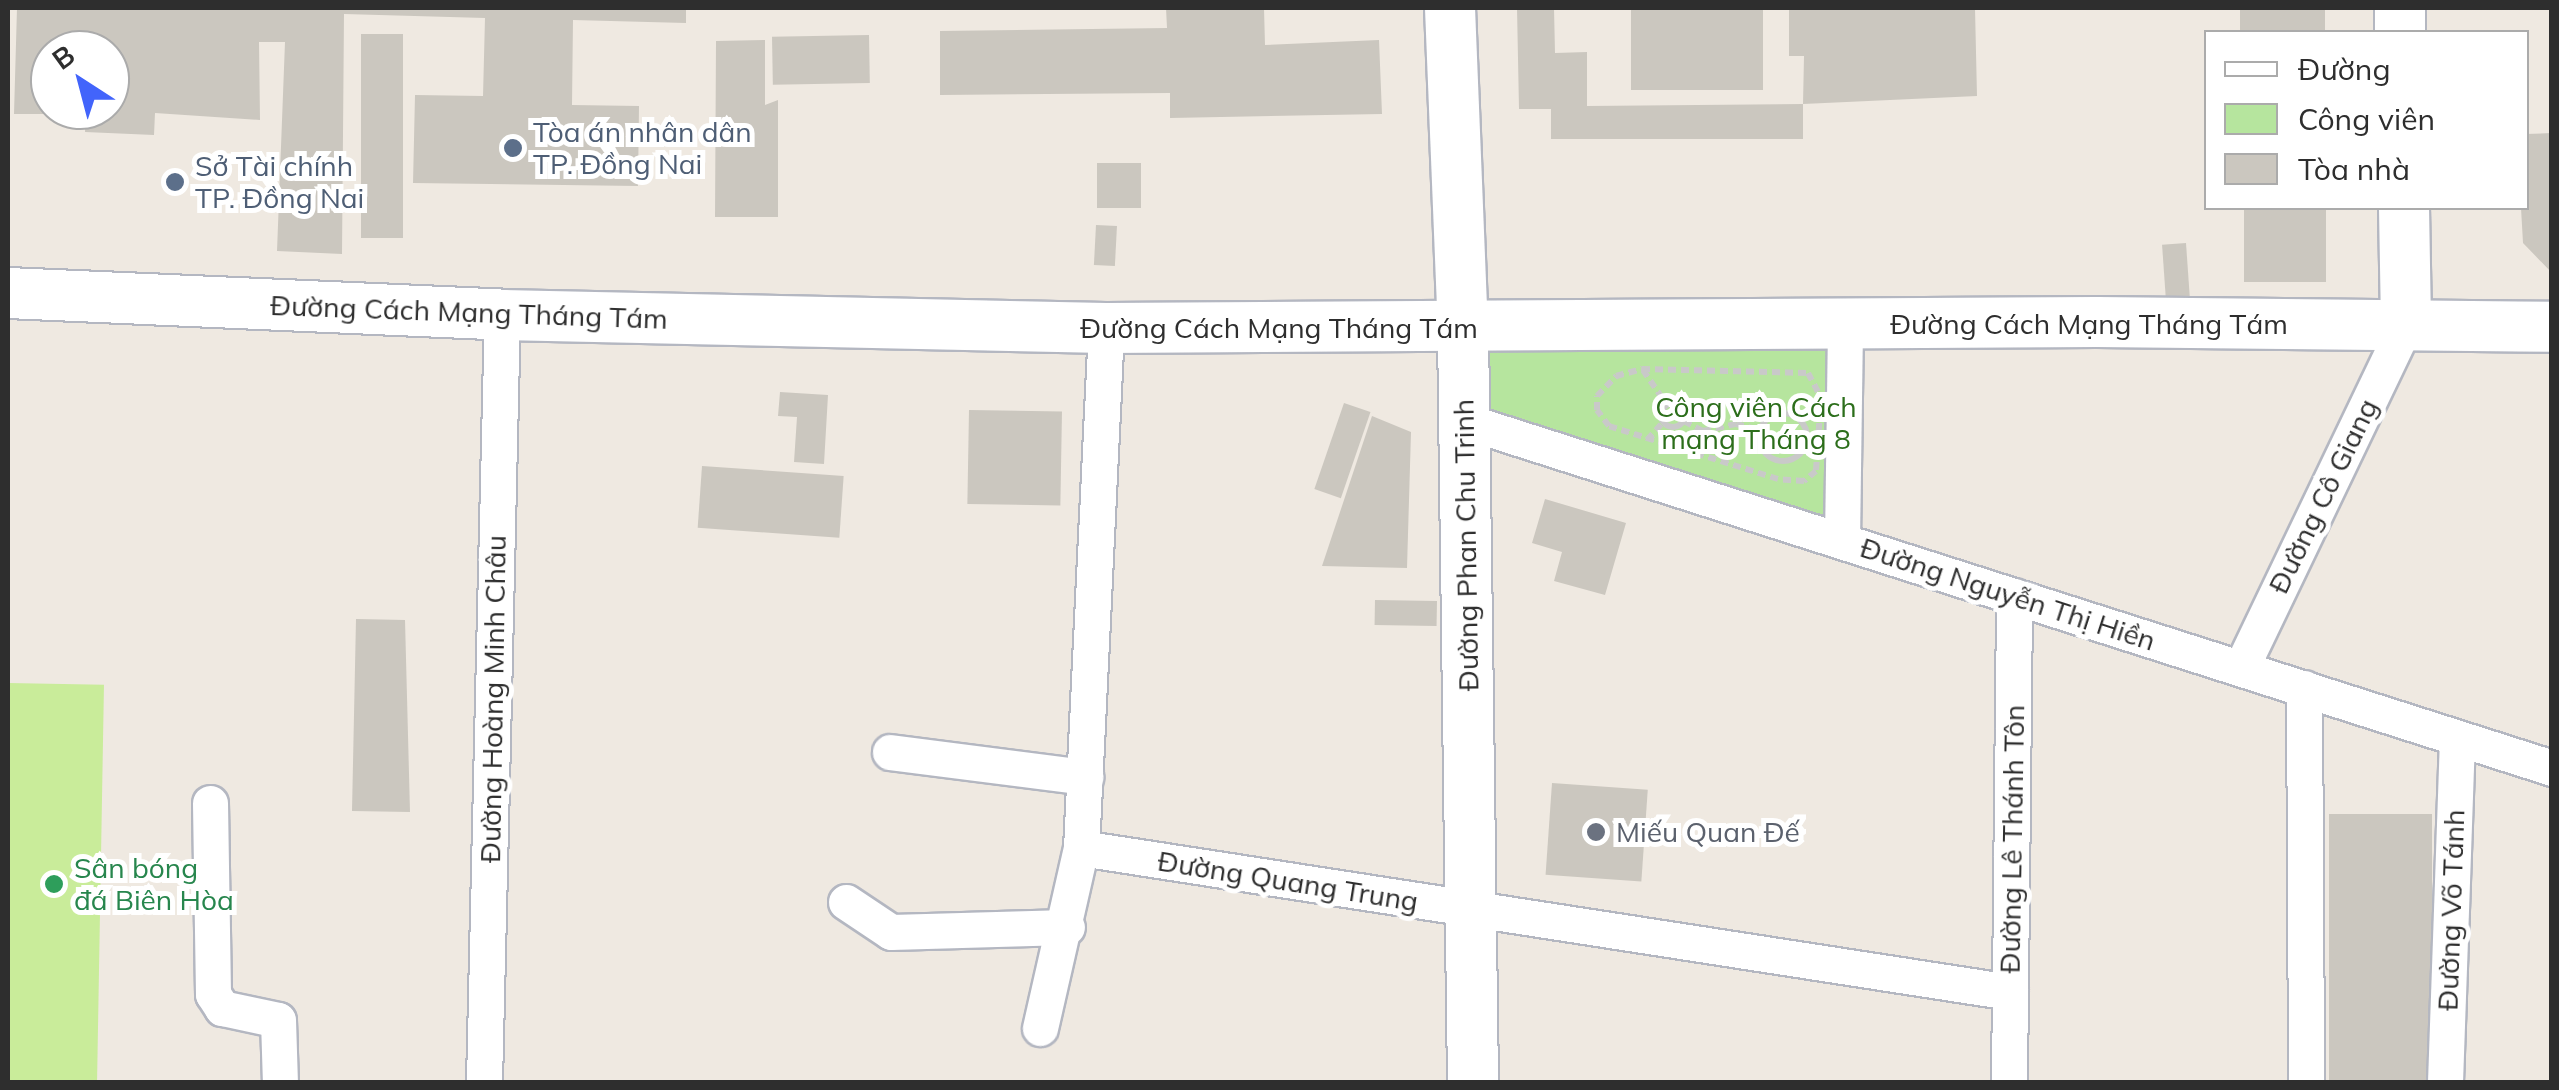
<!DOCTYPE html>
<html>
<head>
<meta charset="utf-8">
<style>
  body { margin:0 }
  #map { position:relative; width:2559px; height:1090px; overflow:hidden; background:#efe9e1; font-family:Mulish,sans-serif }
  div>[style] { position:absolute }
  .green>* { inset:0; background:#b6e59e }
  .pitch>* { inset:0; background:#c9ec9a; transform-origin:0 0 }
  .building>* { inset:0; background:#cbc7bf; transform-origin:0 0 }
  .path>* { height:6px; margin-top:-3px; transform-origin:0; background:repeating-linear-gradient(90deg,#c9c9c9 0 8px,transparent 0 13px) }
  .path>.ring { margin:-3px; padding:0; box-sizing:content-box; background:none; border:6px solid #c9c9c9; border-radius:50% }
  .roads { filter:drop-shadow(2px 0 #b4b7c1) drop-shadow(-2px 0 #b4b7c1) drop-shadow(0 2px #b4b7c1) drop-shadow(0 -2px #b4b7c1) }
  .street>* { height:35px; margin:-17.5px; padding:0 17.5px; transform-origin:17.5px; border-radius:17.5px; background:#fff }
  .secondary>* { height:50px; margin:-25px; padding:0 25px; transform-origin:25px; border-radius:25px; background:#fff }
  .dots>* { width:28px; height:28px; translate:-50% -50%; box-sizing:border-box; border:5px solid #fff; border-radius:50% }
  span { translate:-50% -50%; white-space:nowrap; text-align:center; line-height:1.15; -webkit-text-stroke:10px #fff; paint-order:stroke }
  .service-label { font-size:28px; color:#4e5e75 }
  .left { translate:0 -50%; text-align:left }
  .street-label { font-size:28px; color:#2e2e2e }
  .park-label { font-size:28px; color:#2c6e1b }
  .worship-label { font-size:28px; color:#5b616d }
  .leisure-label { font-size:28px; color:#27864d }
  .frame { position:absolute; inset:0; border:10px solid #2e2e2e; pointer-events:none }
  .legend { position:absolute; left:2204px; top:30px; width:325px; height:180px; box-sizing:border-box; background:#fff; border:2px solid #ababab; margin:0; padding:12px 18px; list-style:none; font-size:30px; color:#2e2e2e }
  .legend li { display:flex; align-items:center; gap:20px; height:50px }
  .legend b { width:50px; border:2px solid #ababab }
  .north { position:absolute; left:30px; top:30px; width:100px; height:100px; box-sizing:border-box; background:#fff; border:2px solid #ababab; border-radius:50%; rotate:324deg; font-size:28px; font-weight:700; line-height:40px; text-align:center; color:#2e2e2e }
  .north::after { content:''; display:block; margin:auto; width:35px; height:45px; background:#4264fb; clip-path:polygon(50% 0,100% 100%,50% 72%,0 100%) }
</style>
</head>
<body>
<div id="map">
  <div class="green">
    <i style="clip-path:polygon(1830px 348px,1827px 521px,1486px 412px,1487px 352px)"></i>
  </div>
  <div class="pitch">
    <i style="left:8px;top:683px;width:96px;height:399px;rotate:1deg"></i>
  </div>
  <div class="building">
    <i style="clip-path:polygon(evenodd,17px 8px,686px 8px,686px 23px,573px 20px,572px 105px,639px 106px,638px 186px,413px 183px,415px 95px,483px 96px,485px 18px,344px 14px,342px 254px,277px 251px,285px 42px,259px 42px,260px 120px,155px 113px,154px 135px,85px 132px,86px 114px,14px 114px,17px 8px,50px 50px,110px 50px,110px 110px,50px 110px,50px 50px)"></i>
    <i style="clip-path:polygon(1166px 8px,1264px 8px,1265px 45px,1379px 40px,1382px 114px,1170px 118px,1170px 93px,940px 95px,940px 31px,1167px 28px)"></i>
    <i style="clip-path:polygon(1517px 8px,1554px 8px,1555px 53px,1587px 52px,1587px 106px,1803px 104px,1803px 139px,1551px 139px,1551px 109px,1519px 109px)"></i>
    <i style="left:1631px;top:8px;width:132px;height:82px"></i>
    <i style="clip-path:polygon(1789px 8px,1975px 8px,1977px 96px,1803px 104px,1804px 56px,1789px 56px)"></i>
    <i style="left:2240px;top:8px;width:85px;height:24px"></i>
    <i style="left:361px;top:34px;width:42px;height:204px"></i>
    <i style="left:869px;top:35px;width:48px;height:97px;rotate:89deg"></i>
    <i style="clip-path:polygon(765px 40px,765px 105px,778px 100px,778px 217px,715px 217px,716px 41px)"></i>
    <i style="clip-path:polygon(2552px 133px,2552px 273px,2523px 243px,2521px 208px,2526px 208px,2526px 134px)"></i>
    <i style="left:1097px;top:163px;width:44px;height:45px"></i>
    <i style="left:2244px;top:208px;width:82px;height:74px"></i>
    <i style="left:1096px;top:225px;width:21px;height:40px;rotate:3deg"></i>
    <i style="left:2186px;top:243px;width:55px;height:24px;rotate:86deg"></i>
    <i style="clip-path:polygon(780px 392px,828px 395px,824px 464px,794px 462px,797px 417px,778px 416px)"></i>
    <i style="left:1344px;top:403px;width:28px;height:91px;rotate:19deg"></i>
    <i style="left:969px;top:410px;width:93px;height:94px;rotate:1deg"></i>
    <i style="clip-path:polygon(1372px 416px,1411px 432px,1407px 568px,1322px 566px)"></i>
    <i style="left:702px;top:466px;width:142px;height:62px;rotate:4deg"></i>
    <i style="clip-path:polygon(1545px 499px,1626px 523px,1605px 595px,1554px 581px,1562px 552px,1532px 543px)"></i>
    <i style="left:1375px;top:600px;width:62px;height:25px;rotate:1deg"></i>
    <i style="clip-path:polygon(356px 619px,405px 620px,410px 812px,352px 811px)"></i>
    <i style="left:1552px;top:783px;width:96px;height:92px;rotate:4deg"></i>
    <i style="left:2329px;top:814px;width:103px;height:268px"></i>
  </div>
  <div class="path">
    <i style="left:1642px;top:369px;width:166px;rotate:1.4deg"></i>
    <i style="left:1808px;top:373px;width:27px;rotate:62deg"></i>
    <i style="left:1821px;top:397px;width:74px;rotate:93.9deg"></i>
    <i style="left:1816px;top:471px;width:16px;rotate:140deg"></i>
    <i style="left:1804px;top:481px;width:26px;rotate:-176deg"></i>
    <i style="left:1778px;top:479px;width:177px;rotate:-162.6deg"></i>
    <i style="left:1609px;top:426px;width:20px;rotate:-127deg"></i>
    <i style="left:1597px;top:410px;width:14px;rotate:-90deg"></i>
    <i style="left:1597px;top:396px;width:28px;rotate:-46deg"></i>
    <i style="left:1616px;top:376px;width:27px;rotate:-15deg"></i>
    <i style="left:1643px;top:370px;width:42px;rotate:55.6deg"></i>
    <i class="ring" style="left:1661px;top:403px;width:18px;height:18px"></i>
    <i class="ring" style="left:1759px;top:413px;width:42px;height:42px"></i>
    <i style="left:1684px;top:421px;width:21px;rotate:28deg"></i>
    <i style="left:1703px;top:431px;width:34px;rotate:-12deg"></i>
    <i style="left:1736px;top:424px;width:25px;rotate:14deg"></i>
    <i style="left:1647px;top:440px;width:24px;rotate:-48deg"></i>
  </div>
  <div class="roads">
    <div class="street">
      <i style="left:1106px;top:328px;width:521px;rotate:92.75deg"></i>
      <i style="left:1081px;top:848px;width:940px;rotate:8.81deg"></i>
      <i style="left:1465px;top:421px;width:1141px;rotate:17.7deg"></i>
      <i style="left:1842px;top:541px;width:216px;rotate:-89.2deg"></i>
      <i style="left:2241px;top:668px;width:382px;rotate:-64.4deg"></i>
      <i style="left:2304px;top:688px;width:394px;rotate:89.7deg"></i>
      <i style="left:890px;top:752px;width:197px;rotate:7.3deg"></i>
      <i style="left:210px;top:803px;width:191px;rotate:89.1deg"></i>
      <i style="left:213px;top:994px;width:17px;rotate:57deg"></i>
      <i style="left:222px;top:1008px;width:57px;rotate:12.1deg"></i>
      <i style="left:278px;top:1020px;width:62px;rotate:88.2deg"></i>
      <i style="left:846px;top:902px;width:54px;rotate:33.7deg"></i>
      <i style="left:891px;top:932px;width:176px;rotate:-1.6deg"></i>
      <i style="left:1040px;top:1028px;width:185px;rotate:-77.2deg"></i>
      <i style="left:484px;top:1082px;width:767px;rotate:-88.66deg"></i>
      <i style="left:2009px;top:1082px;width:486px;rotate:-89.4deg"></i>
      <i style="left:2445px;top:1082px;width:344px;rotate:-88deg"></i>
    </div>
    <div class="secondary">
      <i style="left:1450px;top:8px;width:321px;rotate:87.7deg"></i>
      <i style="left:1463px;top:329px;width:753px;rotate:89.24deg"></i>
      <i style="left:2400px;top:8px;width:24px;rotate:90deg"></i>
      <i style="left:2404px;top:208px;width:116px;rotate:89deg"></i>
      <i style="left:8px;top:293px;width:494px;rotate:2.5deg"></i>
      <i style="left:502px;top:315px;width:604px;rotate:1.23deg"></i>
      <i style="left:1106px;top:328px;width:991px;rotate:-0.35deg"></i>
      <i style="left:2097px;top:322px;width:455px;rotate:0.6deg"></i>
    </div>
  </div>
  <div class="dots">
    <i style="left:513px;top:148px;background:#5c6f8a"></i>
    <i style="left:175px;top:182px;background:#5c6f8a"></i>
    <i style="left:1596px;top:832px;background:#6b7280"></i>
    <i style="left:54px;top:884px;background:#2e9e5b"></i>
  </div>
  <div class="service-label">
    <span class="left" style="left:533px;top:148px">Tòa án nhân dân<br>TP. Đồng Nai</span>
    <span class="left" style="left:195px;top:182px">Sở Tài chính<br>TP. Đồng Nai</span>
  </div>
  <div class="street-label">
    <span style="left:469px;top:312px;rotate:2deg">Đường Cách Mạng Tháng Tám</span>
    <span style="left:2089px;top:324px">Đường Cách Mạng Tháng Tám</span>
    <span style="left:1279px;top:328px">Đường Cách Mạng Tháng Tám</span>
    <span style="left:2323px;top:496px;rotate:-64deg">Đường Cô Giang</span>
    <span style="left:1466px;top:545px;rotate:-91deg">Đường Phan Chu Trinh</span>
    <span style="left:2008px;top:594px;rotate:18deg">Đường Nguyễn Thị Hiền</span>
    <span style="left:493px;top:699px;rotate:-89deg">Đường Hoàng Minh Châu</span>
    <span style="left:2012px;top:839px;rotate:-89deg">Đường Lê Thánh Tôn</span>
    <span style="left:1288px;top:881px;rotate:9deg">Đường Quang Trung</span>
    <span style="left:2451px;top:910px;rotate:-88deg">Đường Võ Tánh</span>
  </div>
  <div class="park-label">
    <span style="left:1756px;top:423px">Công viên Cách<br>mạng Tháng 8</span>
  </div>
  <div class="worship-label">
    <span class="left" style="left:1616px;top:832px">Miếu Quan Đế</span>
  </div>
  <div class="leisure-label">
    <span class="left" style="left:74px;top:884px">Sân bóng<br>đá Biên Hòa</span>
  </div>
  <div class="frame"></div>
  <ul class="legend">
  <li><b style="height:12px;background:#fff"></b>Đường</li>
  <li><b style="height:28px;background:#b6e59e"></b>Công viên</li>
  <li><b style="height:28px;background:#cbc7bf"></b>Tòa nhà</li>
  </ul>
  <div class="north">B</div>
</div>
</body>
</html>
